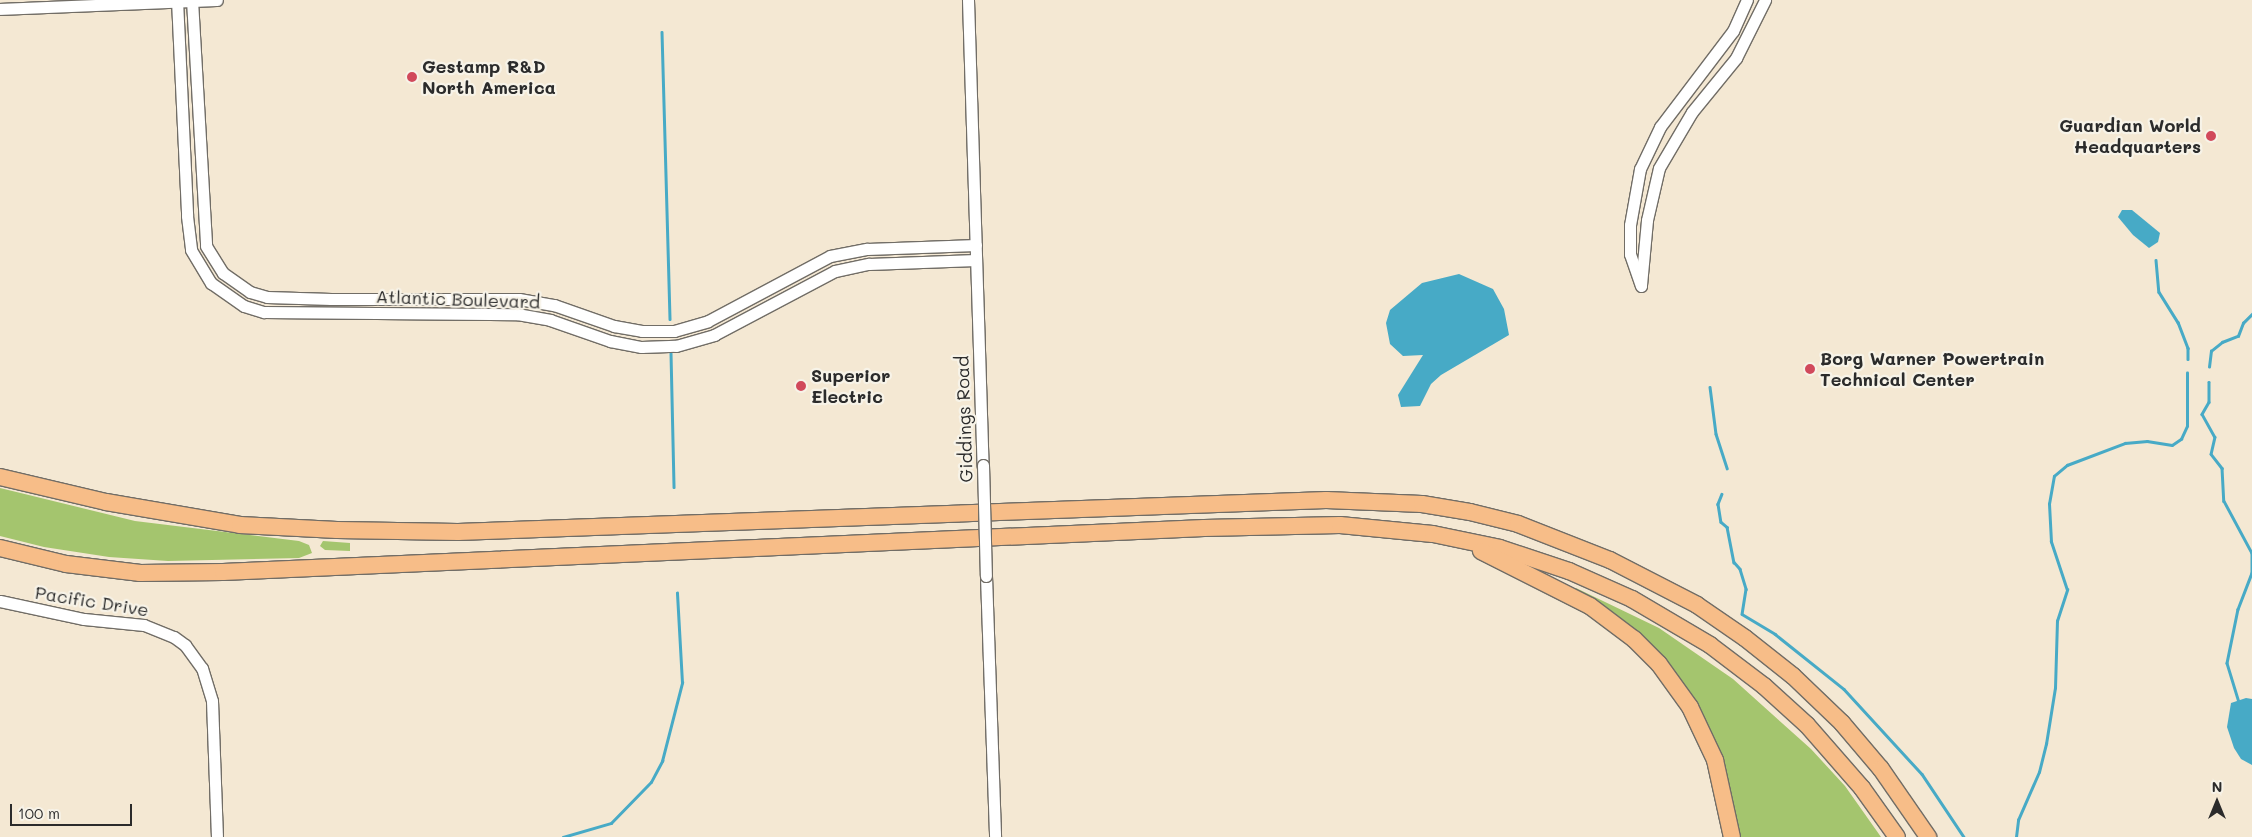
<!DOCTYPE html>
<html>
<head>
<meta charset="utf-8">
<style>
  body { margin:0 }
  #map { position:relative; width:2252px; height:837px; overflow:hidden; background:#f4e8d3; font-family:Mali,sans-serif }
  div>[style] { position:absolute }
  .green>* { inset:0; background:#a4c56e }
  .water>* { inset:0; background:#47aac6 }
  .stream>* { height:2.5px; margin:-1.25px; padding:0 1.25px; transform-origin:1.25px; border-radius:1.25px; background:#47aac6 }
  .roads { filter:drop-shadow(1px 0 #716d66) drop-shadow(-1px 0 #716d66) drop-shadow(0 1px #716d66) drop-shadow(0 -1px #716d66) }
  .minor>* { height:11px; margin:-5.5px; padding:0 5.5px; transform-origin:5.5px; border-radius:5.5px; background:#fff }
  .highway>* { height:16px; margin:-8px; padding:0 8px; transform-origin:8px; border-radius:8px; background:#f7bd88 }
  .bridges { filter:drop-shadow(1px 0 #716d66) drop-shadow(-1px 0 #716d66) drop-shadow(0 1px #716d66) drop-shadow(0 -1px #716d66) }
  .minor-bridge>* { height:11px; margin:-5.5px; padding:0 5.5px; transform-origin:5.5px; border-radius:5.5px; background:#fff }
  .dots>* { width:14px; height:14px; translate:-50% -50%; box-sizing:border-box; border:2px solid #f7f3e8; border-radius:50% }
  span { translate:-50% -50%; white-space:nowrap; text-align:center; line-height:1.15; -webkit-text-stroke:4.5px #f7f3e8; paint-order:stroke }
  .poi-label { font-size:18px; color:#2b2b2b; font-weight:700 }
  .left { translate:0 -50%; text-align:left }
  .right { translate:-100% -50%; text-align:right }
  .street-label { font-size:18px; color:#2b2b2b }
  .north { position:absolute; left:2192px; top:777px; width:50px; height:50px; -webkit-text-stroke:4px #f7f3e8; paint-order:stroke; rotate:0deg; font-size:14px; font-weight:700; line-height:20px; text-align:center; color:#2b2b2b }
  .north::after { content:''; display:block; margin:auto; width:18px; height:22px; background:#2b2b2b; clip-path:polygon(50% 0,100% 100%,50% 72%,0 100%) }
  .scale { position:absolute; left:10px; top:804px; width:122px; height:22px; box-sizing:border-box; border:2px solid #2b2b2b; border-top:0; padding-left:6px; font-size:15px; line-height:18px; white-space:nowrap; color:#2b2b2b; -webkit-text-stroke:4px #f7f3e8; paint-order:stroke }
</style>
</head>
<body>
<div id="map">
  <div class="green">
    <i style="clip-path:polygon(0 488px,135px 521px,299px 541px,309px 545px,312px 553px,299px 558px,168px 561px,109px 557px,44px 547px,0 536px)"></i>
    <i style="clip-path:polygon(323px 541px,350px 543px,350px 551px,325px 550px,320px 546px)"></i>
    <i style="clip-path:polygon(1576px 588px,1659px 628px,1733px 679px,1811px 749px,1845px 786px,1881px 837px,1736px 837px,1702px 717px,1575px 591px)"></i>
  </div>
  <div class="water">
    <i style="clip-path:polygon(2122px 210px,2132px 210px,2160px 233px,2158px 242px,2149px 248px,2133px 235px,2118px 217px)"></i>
    <i style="clip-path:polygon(1459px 274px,1493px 289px,1504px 309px,1509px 335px,1441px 375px,1431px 384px,1420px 406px,1401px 407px,1398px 395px,1423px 355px,1403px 356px,1390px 344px,1386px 323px,1390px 310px,1422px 283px)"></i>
    <i style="clip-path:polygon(2246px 698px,2252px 699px,2252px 765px,2241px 759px,2234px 748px,2227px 727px,2231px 703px)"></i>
  </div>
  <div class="stream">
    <i style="left:662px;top:32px;width:287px;rotate:88.4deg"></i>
    <i style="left:2156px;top:260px;width:32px;rotate:85deg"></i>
    <i style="left:2159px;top:292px;width:36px;rotate:58deg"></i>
    <i style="left:2178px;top:322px;width:28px;rotate:69deg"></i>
    <i style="left:2188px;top:348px;width:11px;rotate:90deg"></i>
    <i style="left:671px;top:353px;width:134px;rotate:88.7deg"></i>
    <i style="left:2209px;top:367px;width:16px;rotate:-83deg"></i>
    <i style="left:2211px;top:351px;width:14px;rotate:-39deg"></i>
    <i style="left:2222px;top:342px;width:17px;rotate:-21deg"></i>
    <i style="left:2238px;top:336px;width:14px;rotate:-69deg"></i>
    <i style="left:2243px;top:323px;width:13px;rotate:-45deg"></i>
    <i style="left:2209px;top:382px;width:20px;rotate:90deg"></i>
    <i style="left:2209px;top:402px;width:14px;rotate:120deg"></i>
    <i style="left:2202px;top:414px;width:26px;rotate:61deg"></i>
    <i style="left:2215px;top:437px;width:17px;rotate:103deg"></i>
    <i style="left:2211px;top:454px;width:18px;rotate:52deg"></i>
    <i style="left:2222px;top:468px;width:33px;rotate:87deg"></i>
    <i style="left:2224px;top:501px;width:59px;rotate:61.7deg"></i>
    <i style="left:2252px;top:553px;width:20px;rotate:90deg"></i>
    <i style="left:2252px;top:573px;width:39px;rotate:111deg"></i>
    <i style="left:2238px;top:609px;width:55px;rotate:101.5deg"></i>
    <i style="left:2227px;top:663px;width:39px;rotate:73deg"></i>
    <i style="left:1710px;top:387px;width:47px;rotate:82.7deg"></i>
    <i style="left:1716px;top:434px;width:36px;rotate:72deg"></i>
    <i style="left:1722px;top:494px;width:11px;rotate:112deg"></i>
    <i style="left:1718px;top:504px;width:18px;rotate:81deg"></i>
    <i style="left:1721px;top:522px;width:8px;rotate:40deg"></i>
    <i style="left:1727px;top:527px;width:36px;rotate:79deg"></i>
    <i style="left:1734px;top:562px;width:9px;rotate:49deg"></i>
    <i style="left:1740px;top:569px;width:21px;rotate:73deg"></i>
    <i style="left:1746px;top:589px;width:25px;rotate:99deg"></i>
    <i style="left:1742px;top:614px;width:39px;rotate:31deg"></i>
    <i style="left:1775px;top:634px;width:88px;rotate:38.6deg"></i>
    <i style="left:1844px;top:689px;width:115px;rotate:47.5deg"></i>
    <i style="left:1922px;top:774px;width:76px;rotate:56.3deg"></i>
    <i style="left:563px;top:837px;width:50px;rotate:-16.3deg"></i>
    <i style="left:611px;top:823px;width:57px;rotate:-45.7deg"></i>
    <i style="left:651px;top:782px;width:24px;rotate:-62deg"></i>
    <i style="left:662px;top:761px;width:81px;rotate:-75.6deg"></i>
    <i style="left:682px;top:683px;width:90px;rotate:-93.2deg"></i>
    <i style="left:2016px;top:837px;width:17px;rotate:-83deg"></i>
    <i style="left:2018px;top:820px;width:52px;rotate:-66.4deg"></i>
    <i style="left:2039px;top:772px;width:29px;rotate:-76deg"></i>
    <i style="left:2046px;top:744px;width:57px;rotate:-80.9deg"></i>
    <i style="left:2055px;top:688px;width:67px;rotate:-88.3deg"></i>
    <i style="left:2057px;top:621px;width:33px;rotate:-72deg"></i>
    <i style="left:2067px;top:590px;width:51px;rotate:-108.4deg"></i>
    <i style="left:2051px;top:542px;width:38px;rotate:-93deg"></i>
    <i style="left:2049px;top:504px;width:28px;rotate:-80deg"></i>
    <i style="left:2054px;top:476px;width:17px;rotate:-40deg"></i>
    <i style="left:2067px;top:465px;width:62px;rotate:-20.8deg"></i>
    <i style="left:2125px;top:443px;width:22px;rotate:-5deg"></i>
    <i style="left:2147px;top:441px;width:25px;rotate:9deg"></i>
    <i style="left:2172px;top:445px;width:11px;rotate:-34deg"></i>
    <i style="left:2181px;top:439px;width:14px;rotate:-65deg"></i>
    <i style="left:2187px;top:426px;width:53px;rotate:-90deg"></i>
  </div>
  <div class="roads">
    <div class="minor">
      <i style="left:177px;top:0;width:216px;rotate:87.3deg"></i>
      <i style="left:187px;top:216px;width:34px;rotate:83deg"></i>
      <i style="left:191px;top:250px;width:39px;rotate:59deg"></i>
      <i style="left:211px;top:283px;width:40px;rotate:34.9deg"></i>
      <i style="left:244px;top:306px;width:21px;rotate:17deg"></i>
      <i style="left:264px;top:312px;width:253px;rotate:0.5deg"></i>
      <i style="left:517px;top:314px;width:34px;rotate:10deg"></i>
      <i style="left:550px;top:320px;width:64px;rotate:19.3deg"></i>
      <i style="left:610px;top:341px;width:32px;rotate:11deg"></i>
      <i style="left:641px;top:347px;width:35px;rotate:-2deg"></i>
      <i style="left:676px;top:346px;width:40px;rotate:-16deg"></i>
      <i style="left:714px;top:335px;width:137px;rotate:-27.9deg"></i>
      <i style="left:835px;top:271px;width:35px;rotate:-12deg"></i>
      <i style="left:869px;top:264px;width:107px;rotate:-2.1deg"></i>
      <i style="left:192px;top:0;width:246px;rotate:86.7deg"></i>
      <i style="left:206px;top:246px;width:32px;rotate:58deg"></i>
      <i style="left:223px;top:273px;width:33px;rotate:35deg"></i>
      <i style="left:250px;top:292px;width:18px;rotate:16deg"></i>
      <i style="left:267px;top:297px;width:64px;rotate:1.8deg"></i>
      <i style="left:331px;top:299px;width:188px"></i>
      <i style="left:519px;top:299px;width:36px;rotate:10deg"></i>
      <i style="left:554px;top:305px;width:64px;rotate:19.3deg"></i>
      <i style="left:614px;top:326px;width:28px;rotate:10deg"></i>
      <i style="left:642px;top:331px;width:32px"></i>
      <i style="left:674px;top:331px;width:35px;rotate:-16deg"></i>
      <i style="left:708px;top:321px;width:138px;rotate:-28deg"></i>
      <i style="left:830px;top:256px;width:38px;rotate:-11deg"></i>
      <i style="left:867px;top:249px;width:109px;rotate:-2.1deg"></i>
      <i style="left:968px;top:0;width:465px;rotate:88.2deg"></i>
      <i style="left:0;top:9px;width:217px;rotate:-2.4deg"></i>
      <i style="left:1641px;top:285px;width:65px;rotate:-84.7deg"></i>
      <i style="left:1647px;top:220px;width:53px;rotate:-77deg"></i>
      <i style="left:1659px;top:168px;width:65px;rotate:-59.5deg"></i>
      <i style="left:1692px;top:112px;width:70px;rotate:-50.8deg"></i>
      <i style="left:1736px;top:58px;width:65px;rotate:-63.4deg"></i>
      <i style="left:1641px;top:286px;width:34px;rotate:-109deg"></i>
      <i style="left:1630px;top:254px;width:29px;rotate:-90deg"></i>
      <i style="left:1630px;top:225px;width:57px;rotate:-79.9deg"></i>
      <i style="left:1640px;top:169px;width:47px;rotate:-64.5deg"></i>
      <i style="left:1660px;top:127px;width:121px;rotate:-52.8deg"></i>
      <i style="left:1733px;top:31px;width:34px;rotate:-66deg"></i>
      <i style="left:986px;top:576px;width:261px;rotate:88deg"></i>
      <i style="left:0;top:601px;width:86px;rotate:12.1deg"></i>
      <i style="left:84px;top:619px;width:60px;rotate:5.7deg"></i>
      <i style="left:144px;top:625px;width:32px;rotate:22deg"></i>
      <i style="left:174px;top:637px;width:14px;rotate:36deg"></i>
      <i style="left:185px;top:645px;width:29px;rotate:54deg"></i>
      <i style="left:202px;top:668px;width:34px;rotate:73deg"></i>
      <i style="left:212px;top:701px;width:136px;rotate:87.9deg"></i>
    </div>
    <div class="highway">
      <i style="left:0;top:477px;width:109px;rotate:13.3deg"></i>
      <i style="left:106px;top:502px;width:136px;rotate:9.7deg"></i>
      <i style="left:240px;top:525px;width:97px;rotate:3deg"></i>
      <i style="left:337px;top:530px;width:121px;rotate:0.9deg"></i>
      <i style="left:458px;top:532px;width:869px;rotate:-2.11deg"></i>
      <i style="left:1326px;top:500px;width:96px;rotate:2.4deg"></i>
      <i style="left:1422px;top:504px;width:49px;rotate:9.5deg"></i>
      <i style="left:1470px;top:512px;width:49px;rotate:14deg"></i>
      <i style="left:1518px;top:524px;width:99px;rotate:21.4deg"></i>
      <i style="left:1610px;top:560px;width:98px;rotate:27.3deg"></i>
      <i style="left:1697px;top:605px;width:58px;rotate:34.5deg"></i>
      <i style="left:1745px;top:638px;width:61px;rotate:38.4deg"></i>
      <i style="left:1793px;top:676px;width:68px;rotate:43.8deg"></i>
      <i style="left:1842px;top:723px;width:60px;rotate:49.7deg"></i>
      <i style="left:1881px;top:769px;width:83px;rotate:55.3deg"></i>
      <i style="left:0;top:548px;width:68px;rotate:13.6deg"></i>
      <i style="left:66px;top:564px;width:75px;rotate:6.9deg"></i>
      <i style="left:140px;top:573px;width:83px;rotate:-0.7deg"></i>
      <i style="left:223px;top:572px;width:982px;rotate:-2.57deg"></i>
      <i style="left:1204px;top:528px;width:136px;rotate:-1.3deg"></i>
      <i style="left:1340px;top:525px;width:93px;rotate:5.5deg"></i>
      <i style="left:1433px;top:534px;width:68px;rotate:11.8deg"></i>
      <i style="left:1500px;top:548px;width:73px;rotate:18.4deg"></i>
      <i style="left:1569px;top:571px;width:69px;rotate:24deg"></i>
      <i style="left:1632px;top:599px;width:91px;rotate:30.5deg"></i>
      <i style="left:1710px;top:645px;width:68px;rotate:37.2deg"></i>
      <i style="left:1764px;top:686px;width:58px;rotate:42.2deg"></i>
      <i style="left:1807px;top:725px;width:84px;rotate:48.9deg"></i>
      <i style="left:1862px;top:788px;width:60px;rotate:54.5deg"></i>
      <i style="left:1481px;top:551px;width:122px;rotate:26.8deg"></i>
      <i style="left:1590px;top:606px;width:55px;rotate:36.9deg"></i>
      <i style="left:1634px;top:639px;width:35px;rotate:45deg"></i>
      <i style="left:1659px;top:664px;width:53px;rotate:54.2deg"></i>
      <i style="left:1690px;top:707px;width:59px;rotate:64.7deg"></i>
      <i style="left:1715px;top:760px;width:79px;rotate:77.6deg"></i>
    </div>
  </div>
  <div class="bridges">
    <div class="minor-bridge">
      <i style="left:983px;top:465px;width:111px;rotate:88.5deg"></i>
    </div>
  </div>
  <div class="dots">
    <i style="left:412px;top:77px;background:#d1495b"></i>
    <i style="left:2211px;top:136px;background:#d1495b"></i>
    <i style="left:1810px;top:369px;background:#d1495b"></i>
    <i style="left:801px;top:386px;background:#d1495b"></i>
  </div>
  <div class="poi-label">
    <span class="left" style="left:422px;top:77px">Gestamp R&amp;D<br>North America</span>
    <span class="right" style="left:2201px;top:136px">Guardian World<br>Headquarters</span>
    <span class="left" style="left:1820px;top:369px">Borg Warner Powertrain<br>Technical Center</span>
    <span class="left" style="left:811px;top:386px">Superior<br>Electric</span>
  </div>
  <div class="street-label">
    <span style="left:458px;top:299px;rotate:2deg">Atlantic Boulevard</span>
    <span style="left:964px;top:419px;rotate:-92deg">Giddings Road</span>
    <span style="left:92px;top:601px;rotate:9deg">Pacific Drive</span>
  </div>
  <div class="north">N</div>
  <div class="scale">100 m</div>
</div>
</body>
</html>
